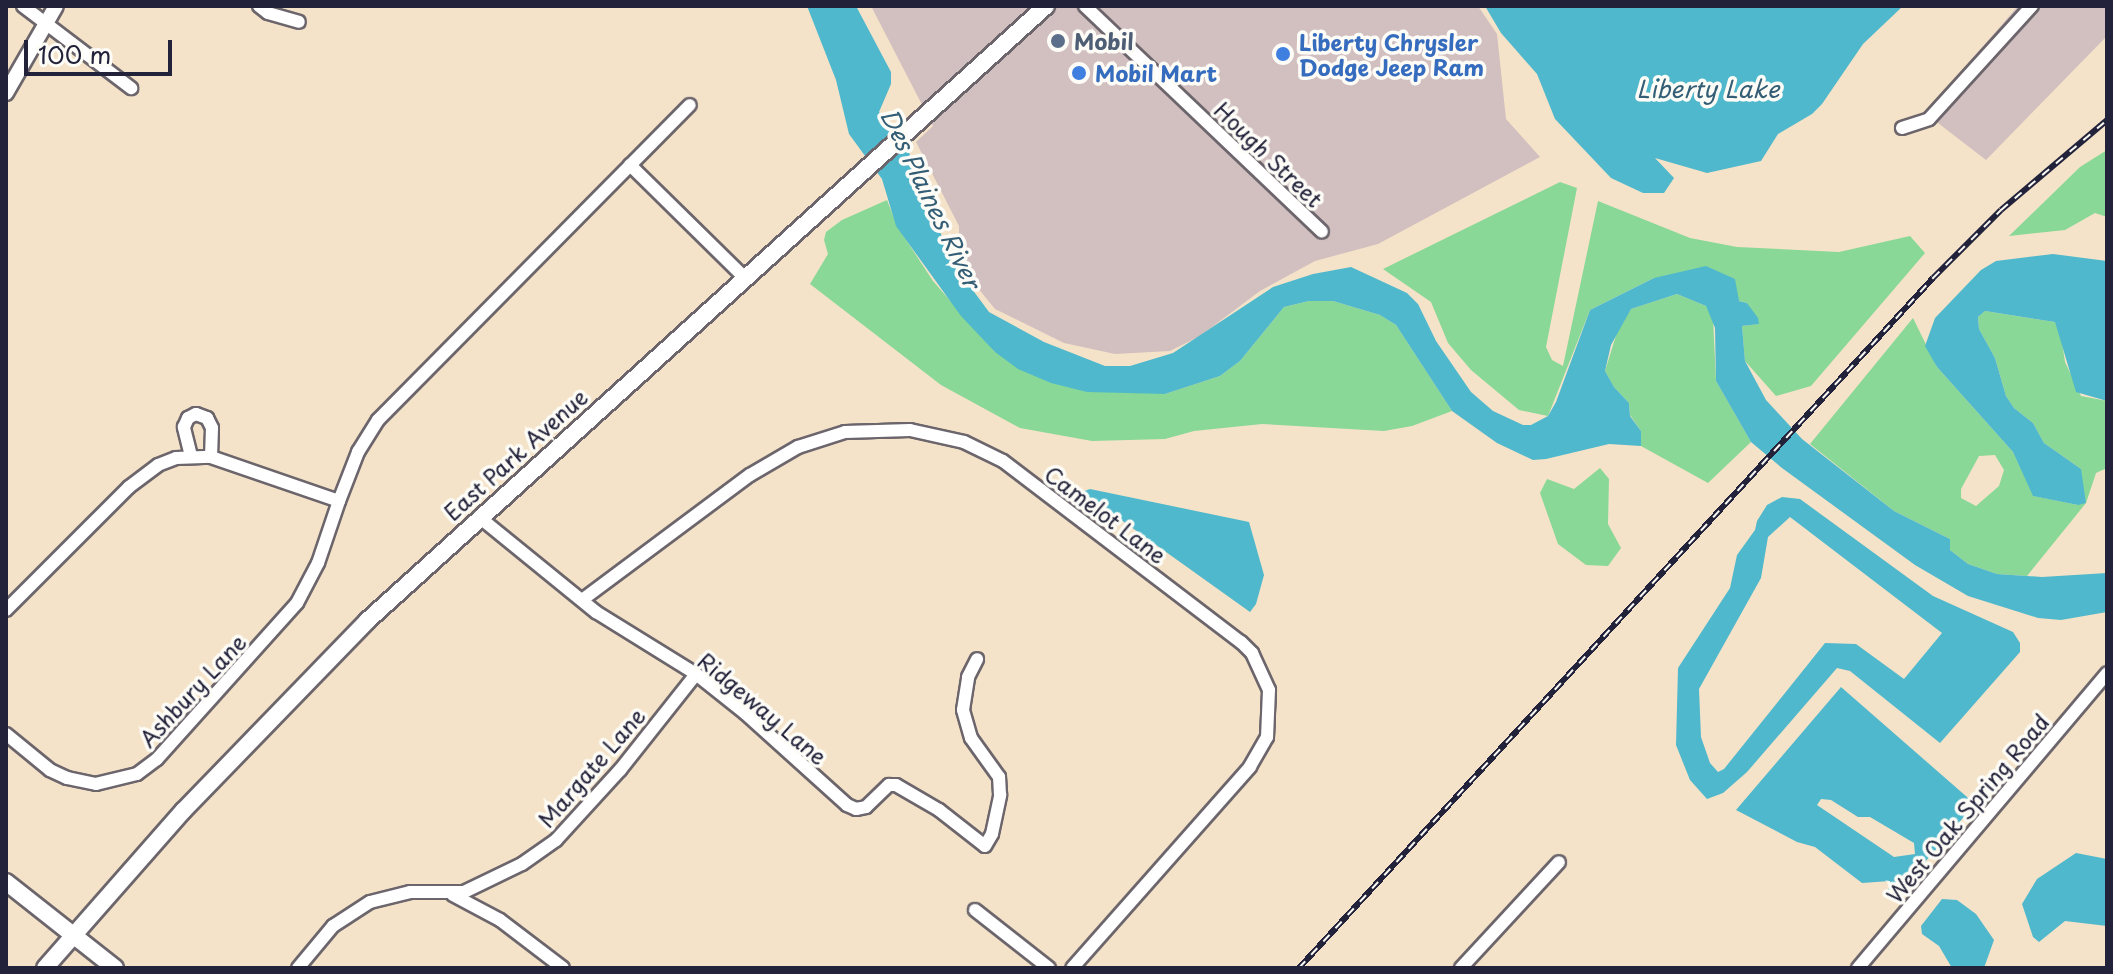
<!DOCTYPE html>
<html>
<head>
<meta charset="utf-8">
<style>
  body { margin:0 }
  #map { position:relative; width:2113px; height:974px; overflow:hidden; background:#f4e3c8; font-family:"Playpen Sans",sans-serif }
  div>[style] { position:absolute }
  .industrial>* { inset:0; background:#d2bfc0 }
  .green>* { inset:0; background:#89d897 }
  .water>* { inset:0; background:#4fb8cc }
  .roads { filter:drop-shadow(2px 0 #6c666c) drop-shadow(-2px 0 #6c666c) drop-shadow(0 2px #6c666c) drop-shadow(0 -2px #6c666c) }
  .minor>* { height:12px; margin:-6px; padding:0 6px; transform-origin:6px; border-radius:6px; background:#fff }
  .tertiary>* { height:14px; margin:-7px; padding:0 7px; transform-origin:7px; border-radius:7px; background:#fff }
  .secondary>* { height:16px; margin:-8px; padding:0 8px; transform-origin:8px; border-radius:8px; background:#fff }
  .rail>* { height:6px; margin-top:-3px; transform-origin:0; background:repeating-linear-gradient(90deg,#fdfcf7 0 9px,#22223b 0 18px); box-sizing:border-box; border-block:2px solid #22223b }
  .dots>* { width:22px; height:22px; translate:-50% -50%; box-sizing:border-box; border:4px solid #fdfcf7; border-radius:50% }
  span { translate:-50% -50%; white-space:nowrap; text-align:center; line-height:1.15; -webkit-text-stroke:7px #fdfcf7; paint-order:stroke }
  .service-label { font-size:22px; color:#4e5e75; font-weight:700 }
  .left { translate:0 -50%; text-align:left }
  .shop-label { font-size:22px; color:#366cbe; font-weight:700 }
  .street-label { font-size:22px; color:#22223b }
  .water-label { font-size:24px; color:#345e75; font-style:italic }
  .frame { position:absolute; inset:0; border:8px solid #22223b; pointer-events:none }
  .scale { position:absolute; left:24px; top:40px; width:148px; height:36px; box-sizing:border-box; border:4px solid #22223b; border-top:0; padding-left:10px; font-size:24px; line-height:28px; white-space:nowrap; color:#22223b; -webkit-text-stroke:6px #fdfcf7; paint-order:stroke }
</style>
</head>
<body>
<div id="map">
  <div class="industrial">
    <i style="clip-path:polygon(871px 6px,1478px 6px,1497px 34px,1506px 119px,1540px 157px,1378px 244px,1315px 261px,1260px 291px,1200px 336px,1170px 351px,1115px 354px,1064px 343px,995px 309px,959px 265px,959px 226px,916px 142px,933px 126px)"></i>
    <i style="clip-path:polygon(2018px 6px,2107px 6px,2107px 36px,1986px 160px,1925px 113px)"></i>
  </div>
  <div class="green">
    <i style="clip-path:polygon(2107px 150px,2107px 217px,2095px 213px,2065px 230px,2009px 236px,2080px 167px)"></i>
    <i style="clip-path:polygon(1560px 182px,1577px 188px,1546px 347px,1552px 360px,1563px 366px,1598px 201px,1690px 238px,1737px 247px,1839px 252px,1910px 236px,1925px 253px,1811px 386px,1776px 396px,1745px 361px,1742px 326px,1758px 324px,1747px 303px,1654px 278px,1590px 310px,1548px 416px,1519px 410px,1471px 370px,1448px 343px,1431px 302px,1383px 269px)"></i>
    <i style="clip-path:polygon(887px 200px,897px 226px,933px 281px,995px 352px,1165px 394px,1220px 376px,1240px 361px,1284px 307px,1309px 301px,1333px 301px,1380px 315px,1396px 325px,1452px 411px,1412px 426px,1384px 431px,1262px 424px,1194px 431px,1165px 439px,1092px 441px,1020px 428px,941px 385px,810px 284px,828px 254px,824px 240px,826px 232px,842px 220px)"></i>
    <i style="clip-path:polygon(1677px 294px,1706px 306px,1713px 318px,1716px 381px,1751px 442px,1708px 483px,1641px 446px,1641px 431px,1630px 415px,1629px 403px,1614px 387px,1605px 371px,1619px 326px,1631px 309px)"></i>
    <i style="clip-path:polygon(evenodd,1985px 311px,2055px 322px,2060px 329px,2065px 362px,2081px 396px,2107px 401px,2107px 468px,2096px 473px,2086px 503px,2027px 576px,1997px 574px,1968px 564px,1950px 550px,1950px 539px,1894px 511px,1810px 444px,1913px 318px,1937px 367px,2013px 452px,2034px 496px,2078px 505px,2081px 469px,2044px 443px,2033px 423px,2014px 408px,2006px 396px,1995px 358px,1979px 329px,1978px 317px,1985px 311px,1995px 455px,2004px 470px,1999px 486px,1976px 506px,1961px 498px,1961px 489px,1979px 456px,1995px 455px)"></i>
    <i style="clip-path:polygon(1600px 468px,1609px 479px,1608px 524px,1621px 548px,1608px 566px,1586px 565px,1558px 544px,1540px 493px,1547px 479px,1574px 489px)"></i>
  </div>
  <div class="water">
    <i style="clip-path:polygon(807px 6px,856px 6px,891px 72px,891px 84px,879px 112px,908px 150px,952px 262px,989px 312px,1044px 342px,1105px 366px,1130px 366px,1173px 353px,1273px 287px,1313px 274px,1351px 267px,1407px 293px,1418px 304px,1436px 341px,1471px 392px,1493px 411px,1523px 425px,1531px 425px,1548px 416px,1556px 402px,1590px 310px,1654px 278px,1706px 266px,1735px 279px,1739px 301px,1747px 303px,1758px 318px,1759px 324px,1742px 326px,1745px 361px,1766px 400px,1802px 439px,1894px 511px,1950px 539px,1950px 550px,1968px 564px,1997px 574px,2042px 577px,2107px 573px,2107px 612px,2061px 620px,2038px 618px,1968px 596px,1915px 565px,1782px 468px,1751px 442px,1716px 381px,1715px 328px,1706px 306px,1677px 294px,1631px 309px,1611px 345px,1605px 371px,1614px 387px,1629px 403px,1630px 416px,1641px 431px,1641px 446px,1609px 444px,1546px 459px,1533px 460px,1497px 443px,1452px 411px,1396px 325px,1380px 315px,1333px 301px,1309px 301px,1284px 307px,1240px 361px,1220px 376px,1165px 394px,1087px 392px,1051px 383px,1018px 369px,995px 352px,961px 316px,896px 226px,882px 179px,849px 134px,836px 80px)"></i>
    <i style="clip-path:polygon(1485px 6px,1903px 6px,1863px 44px,1822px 104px,1812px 114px,1778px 134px,1761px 161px,1707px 173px,1655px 158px,1674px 178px,1664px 193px,1643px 193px,1611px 178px,1555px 119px,1537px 74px,1501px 33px)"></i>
    <i style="clip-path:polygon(2053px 254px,2107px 261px,2107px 401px,2076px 392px,2055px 322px,1985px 311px,1978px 317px,1979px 329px,1995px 358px,2006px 396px,2014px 408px,2033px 423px,2044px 443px,2081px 469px,2086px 503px,2078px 505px,2033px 496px,2013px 452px,1937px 367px,1925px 346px,1935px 318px,1981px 270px,1996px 261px)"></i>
    <i style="clip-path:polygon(1090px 489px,1249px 522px,1264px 575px,1256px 604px,1250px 612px,1082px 492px)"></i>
    <i style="clip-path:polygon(evenodd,1782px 497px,1800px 499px,1933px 596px,2013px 632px,2020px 643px,2020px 652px,1940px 743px,1850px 671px,1837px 668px,1747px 772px,1723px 793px,1707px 799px,1690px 780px,1676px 745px,1678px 668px,1730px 588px,1737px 555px,1755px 530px,1757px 521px,1767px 505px,1782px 497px,1790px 517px,1942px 633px,1904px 679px,1856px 644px,1825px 643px,1724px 769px,1718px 772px,1710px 763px,1701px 737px,1699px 689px,1761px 578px,1768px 537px,1790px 517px)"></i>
    <i style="clip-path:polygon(evenodd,1841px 687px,1975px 804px,1900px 891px,1888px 892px,1890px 881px,1862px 883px,1815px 847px,1797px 842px,1736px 810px,1841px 687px,1821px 799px,1831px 800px,1858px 817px,1870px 817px,1914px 843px,1915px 854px,1894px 857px,1817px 805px,1821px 799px)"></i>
    <i style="clip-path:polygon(2076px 853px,2107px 859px,2107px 926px,2065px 921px,2039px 942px,2033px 937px,2022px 904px,2037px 879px)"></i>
    <i style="clip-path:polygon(1942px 899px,1957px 900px,1976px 914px,1994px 940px,1984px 968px,1952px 968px,1939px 946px,1922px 934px,1921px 926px)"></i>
  </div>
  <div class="roads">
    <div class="minor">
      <i style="left:23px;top:6px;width:136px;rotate:37.2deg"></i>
      <i style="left:259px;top:6px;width:11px;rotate:38deg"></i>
      <i style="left:268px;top:13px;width:32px;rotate:16deg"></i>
      <i style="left:1085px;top:6px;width:327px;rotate:43.6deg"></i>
      <i style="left:1902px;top:128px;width:28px;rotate:-18deg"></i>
      <i style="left:1929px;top:119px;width:153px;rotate:-47.7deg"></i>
      <i style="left:630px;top:165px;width:160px;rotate:44.5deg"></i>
      <i style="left:191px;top:456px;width:30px;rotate:-104deg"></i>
      <i style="left:184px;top:427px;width:10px;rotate:-66deg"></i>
      <i style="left:188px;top:418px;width:9px;rotate:-27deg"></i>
      <i style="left:196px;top:414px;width:12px;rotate:20deg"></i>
      <i style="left:207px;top:418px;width:11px;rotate:63deg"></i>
      <i style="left:212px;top:428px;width:29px;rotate:92deg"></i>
      <i style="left:339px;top:501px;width:53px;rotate:-68.8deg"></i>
      <i style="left:358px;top:452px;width:38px;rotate:-58deg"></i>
      <i style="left:378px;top:420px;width:443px;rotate:-45.3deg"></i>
      <i style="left:479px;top:517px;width:151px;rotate:39.1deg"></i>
      <i style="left:596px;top:612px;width:118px;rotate:31.8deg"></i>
      <i style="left:696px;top:674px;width:63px;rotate:38.5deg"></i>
      <i style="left:745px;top:713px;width:137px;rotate:42deg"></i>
      <i style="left:847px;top:805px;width:10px;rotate:24deg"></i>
      <i style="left:856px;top:809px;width:10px;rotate:-11deg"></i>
      <i style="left:866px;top:807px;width:32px;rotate:-44deg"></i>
      <i style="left:889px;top:785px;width:7px"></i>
      <i style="left:896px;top:785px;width:50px;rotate:30.2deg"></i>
      <i style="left:939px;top:810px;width:58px;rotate:38deg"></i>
      <i style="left:985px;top:846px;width:14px;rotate:-60deg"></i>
      <i style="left:992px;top:834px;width:40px;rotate:-78deg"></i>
      <i style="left:1000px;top:795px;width:18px;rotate:-93deg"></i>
      <i style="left:999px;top:777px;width:48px;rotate:-125.7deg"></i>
      <i style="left:971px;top:738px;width:29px;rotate:-106deg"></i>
      <i style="left:963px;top:710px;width:33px;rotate:-81deg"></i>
      <i style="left:968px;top:677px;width:20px;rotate:-63deg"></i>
      <i style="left:582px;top:600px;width:209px;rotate:-36.7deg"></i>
      <i style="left:750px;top:475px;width:56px;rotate:-30.3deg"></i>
      <i style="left:798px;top:447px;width:49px;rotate:-17.7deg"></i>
      <i style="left:845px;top:432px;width:65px;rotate:-1.8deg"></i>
      <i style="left:910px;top:430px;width:55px;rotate:12.5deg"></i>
      <i style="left:964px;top:442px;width:43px;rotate:26deg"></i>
      <i style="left:1003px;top:461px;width:299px;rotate:37.3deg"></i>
      <i style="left:1241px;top:642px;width:16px;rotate:45deg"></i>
      <i style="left:1252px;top:653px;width:41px;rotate:65.3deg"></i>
      <i style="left:1269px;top:690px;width:47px;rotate:92.4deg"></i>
      <i style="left:1267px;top:737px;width:34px;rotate:120deg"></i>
      <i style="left:1250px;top:767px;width:268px;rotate:131.5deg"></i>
      <i style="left:6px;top:610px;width:174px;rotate:-45deg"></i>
      <i style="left:129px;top:487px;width:36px;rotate:-37deg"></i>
      <i style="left:158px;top:465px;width:19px;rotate:-21deg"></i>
      <i style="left:176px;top:458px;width:35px;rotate:-2deg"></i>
      <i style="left:211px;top:457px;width:135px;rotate:19deg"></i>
      <i style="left:339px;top:501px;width:65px;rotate:108.7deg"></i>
      <i style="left:318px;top:563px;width:45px;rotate:117.7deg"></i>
      <i style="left:297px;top:603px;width:210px;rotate:131.9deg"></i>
      <i style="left:157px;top:759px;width:25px;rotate:143deg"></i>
      <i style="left:137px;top:774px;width:42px;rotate:166.3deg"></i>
      <i style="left:96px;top:784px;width:30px;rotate:-168deg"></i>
      <i style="left:67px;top:778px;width:19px;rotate:-155deg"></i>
      <i style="left:50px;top:770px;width:57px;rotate:-140.7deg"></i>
      <i style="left:453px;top:895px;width:53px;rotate:28deg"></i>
      <i style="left:500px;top:920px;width:79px;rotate:37.3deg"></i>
      <i style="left:975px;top:910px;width:94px;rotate:38.1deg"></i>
      <i style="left:298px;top:968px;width:55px;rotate:-50.2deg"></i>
      <i style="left:333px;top:926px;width:44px;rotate:-33deg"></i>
      <i style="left:370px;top:902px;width:41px;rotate:-14deg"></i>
      <i style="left:410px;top:892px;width:54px"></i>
      <i style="left:464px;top:892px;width:64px;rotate:-25.8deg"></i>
      <i style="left:522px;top:864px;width:42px;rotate:-35.2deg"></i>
      <i style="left:556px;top:840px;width:95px;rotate:-47.6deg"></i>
      <i style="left:620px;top:770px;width:122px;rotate:-51.6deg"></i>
      <i style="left:1461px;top:968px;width:144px;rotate:-47.2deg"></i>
      <i style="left:1858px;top:968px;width:386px;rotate:-49.8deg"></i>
    </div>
    <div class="tertiary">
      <i style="left:6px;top:93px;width:100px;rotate:-60.1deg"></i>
    </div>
    <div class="secondary">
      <i style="left:6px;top:882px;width:139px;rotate:38.3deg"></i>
      <i style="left:45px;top:968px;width:210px;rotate:-48.7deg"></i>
      <i style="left:184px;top:810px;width:263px;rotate:-45.9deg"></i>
      <i style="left:367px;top:621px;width:916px;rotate:-42.17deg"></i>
    </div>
  </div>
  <div class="rail">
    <i style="left:1299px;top:968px;width:937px;rotate:-47.42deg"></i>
    <i style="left:1933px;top:278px;width:96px;rotate:-45deg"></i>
    <i style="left:2001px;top:210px;width:139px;rotate:-40.3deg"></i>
  </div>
  <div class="dots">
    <i style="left:1058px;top:41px;background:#5c6f8a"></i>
    <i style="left:1283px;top:54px;background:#3f7fe0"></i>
    <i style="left:1079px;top:73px;background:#3f7fe0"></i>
  </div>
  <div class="service-label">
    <span class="left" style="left:1074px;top:41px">Mobil</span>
  </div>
  <div class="shop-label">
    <span class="left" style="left:1299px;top:54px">Liberty Chrysler<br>Dodge Jeep Ram</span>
    <span class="left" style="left:1095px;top:73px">Mobil Mart</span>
  </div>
  <div class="street-label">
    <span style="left:1269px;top:154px;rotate:44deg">Hough Street</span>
    <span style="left:515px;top:454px;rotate:-42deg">East Park Avenue</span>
    <span style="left:1106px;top:514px;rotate:37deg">Camelot Lane</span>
    <span style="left:192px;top:690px;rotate:-47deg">Ashbury Lane</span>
    <span style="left:763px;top:708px;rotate:40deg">Ridgeway Lane</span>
    <span style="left:591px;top:767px;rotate:-49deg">Margate Lane</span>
    <span style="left:1967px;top:808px;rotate:-50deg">West Oak Spring Road</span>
  </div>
  <div class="water-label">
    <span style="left:1708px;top:89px">Liberty Lake</span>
    <span style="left:931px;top:198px;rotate:64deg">Des Plaines River</span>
  </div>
  <div class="frame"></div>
  <div class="scale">100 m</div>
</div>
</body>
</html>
